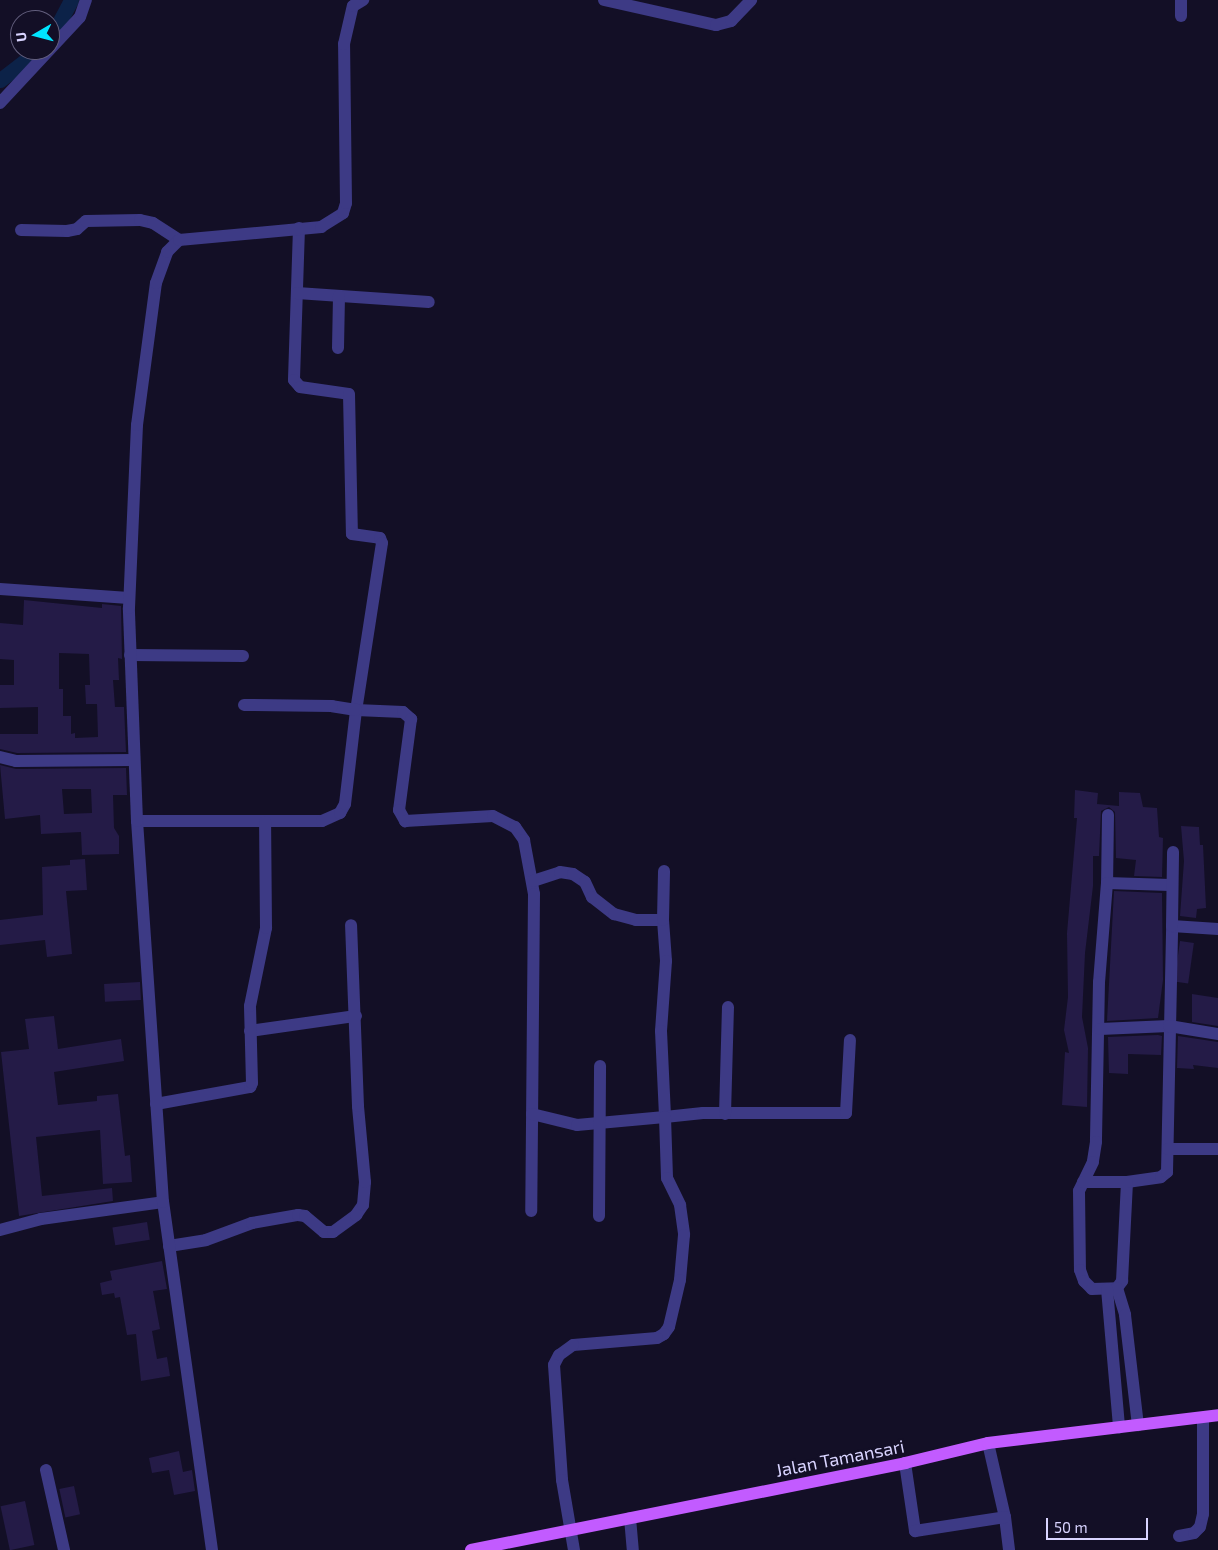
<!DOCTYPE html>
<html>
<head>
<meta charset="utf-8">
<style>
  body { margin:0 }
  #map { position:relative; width:1218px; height:1550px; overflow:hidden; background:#130f26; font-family:"Exo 2",sans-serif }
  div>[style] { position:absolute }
  .canal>* { height:15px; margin:-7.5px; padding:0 7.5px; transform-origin:7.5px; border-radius:7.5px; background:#0c2248 }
  .building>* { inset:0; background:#241b47; transform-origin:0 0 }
  .minor>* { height:12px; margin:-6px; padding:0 6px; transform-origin:6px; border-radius:6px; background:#3d3a85 }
  .major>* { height:12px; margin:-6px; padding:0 6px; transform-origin:6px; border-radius:6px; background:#c25bff }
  span { translate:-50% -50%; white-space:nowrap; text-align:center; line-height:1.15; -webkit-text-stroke:4.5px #130f26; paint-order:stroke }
  .street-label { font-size:18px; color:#d9d4ff }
  .north { position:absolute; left:10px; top:10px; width:50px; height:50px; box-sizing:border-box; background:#130f26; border:1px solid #625e7d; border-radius:50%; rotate:262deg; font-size:14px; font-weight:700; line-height:20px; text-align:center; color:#d9d4ff }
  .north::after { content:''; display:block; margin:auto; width:18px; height:22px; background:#00e5ff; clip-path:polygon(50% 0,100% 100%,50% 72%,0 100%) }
  .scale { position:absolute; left:1046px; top:1518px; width:102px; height:22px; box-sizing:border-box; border:2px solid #d9d4ff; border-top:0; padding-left:6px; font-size:15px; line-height:18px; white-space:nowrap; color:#d9d4ff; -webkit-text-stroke:4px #130f26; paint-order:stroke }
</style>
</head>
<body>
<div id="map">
  <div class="canal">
    <i style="left:50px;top:40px;width:45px;rotate:-62.3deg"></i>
    <i style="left:0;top:80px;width:49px;rotate:-37.6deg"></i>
  </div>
  <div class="building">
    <i style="clip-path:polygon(evenodd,24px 600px,102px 608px,102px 604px,121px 606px,122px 659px,118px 658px,119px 680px,113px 680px,115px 707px,124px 707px,126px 752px,17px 753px,0 749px,0 734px,38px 734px,38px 707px,0 708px,0 685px,14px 685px,14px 660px,0 659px,0 623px,23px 625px,24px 600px,59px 653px,89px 654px,90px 685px,85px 685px,86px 704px,97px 704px,98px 737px,75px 738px,75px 733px,71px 734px,71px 716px,63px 716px,63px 689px,59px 689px,59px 653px)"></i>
    <i style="clip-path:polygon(evenodd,0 765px,16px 769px,126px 768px,127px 795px,113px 795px,114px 828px,119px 836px,119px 854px,82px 855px,81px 832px,41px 834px,40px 815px,5px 819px,0 765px,62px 789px,91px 789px,92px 813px,64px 814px,62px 789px)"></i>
    <i style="clip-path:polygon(1075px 790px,1098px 793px,1097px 804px,1119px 806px,1119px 792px,1140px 793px,1143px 807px,1157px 808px,1159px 837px,1163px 838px,1162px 877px,1134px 876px,1136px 860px,1116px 858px,1115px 812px,1109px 807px,1101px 811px,1099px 856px,1093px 856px,1093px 886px,1085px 953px,1082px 1017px,1088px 1048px,1087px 1107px,1062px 1105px,1065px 1052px,1069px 1053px,1064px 1030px,1068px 997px,1067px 933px,1077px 818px,1074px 818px)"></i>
    <i style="clip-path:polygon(1181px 826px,1199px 827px,1200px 845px,1203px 845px,1206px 908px,1197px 909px,1196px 918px,1180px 916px,1184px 861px)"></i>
    <i style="clip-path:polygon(85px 859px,87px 890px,66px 891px,72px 954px,47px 957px,45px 940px,0 945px,0 920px,43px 915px,42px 867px,70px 865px,70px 860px)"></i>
    <i style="clip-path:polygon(1114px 891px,1162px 893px,1163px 980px,1158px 1018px,1107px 1021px)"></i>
    <i style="left:1180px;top:941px;width:14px;height:41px;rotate:8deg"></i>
    <i style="left:140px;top:982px;width:18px;height:36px;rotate:87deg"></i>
    <i style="clip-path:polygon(1192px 994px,1218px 998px,1218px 1026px,1192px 1022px)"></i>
    <i style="clip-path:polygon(54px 1016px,58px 1049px,121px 1039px,124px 1061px,54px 1072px,58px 1105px,97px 1101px,97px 1096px,118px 1094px,125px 1156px,130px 1155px,132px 1182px,103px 1184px,100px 1130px,36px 1137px,42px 1196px,112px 1188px,113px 1201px,19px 1216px,1px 1052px,29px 1049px,25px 1019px)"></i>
    <i style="clip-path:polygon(1158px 1035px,1162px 1036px,1161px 1055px,1128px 1054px,1128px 1074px,1109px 1073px,1108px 1037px)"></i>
    <i style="clip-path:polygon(1178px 1036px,1218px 1042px,1218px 1068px,1193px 1065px,1194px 1069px,1177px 1068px)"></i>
    <i style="left:147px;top:1222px;width:18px;height:35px;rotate:81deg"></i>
    <i style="clip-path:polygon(162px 1261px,167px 1289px,153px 1291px,160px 1329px,152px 1331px,157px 1359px,167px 1357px,170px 1376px,141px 1381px,136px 1334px,127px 1335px,120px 1297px,115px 1298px,114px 1293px,102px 1295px,100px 1283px,112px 1280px,110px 1271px)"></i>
    <i style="clip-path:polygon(179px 1451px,183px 1472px,192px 1470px,195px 1491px,174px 1495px,169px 1470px,152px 1473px,149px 1458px)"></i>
    <i style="left:74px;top:1486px;width:29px;height:15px;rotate:78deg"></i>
    <i style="left:25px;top:1501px;width:45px;height:25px;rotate:78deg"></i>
  </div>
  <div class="minor">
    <i style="left:604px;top:0;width:115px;rotate:12.6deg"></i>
    <i style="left:716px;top:25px;width:16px;rotate:-15deg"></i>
    <i style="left:731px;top:21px;width:29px;rotate:-46deg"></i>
    <i style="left:1181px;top:16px;width:16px;rotate:-90deg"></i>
    <i style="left:0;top:103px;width:117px;rotate:-47.1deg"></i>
    <i style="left:80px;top:17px;width:18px;rotate:-71deg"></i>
    <i style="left:299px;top:228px;width:152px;rotate:91.9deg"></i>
    <i style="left:294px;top:380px;width:9px;rotate:49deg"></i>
    <i style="left:300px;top:387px;width:49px;rotate:8.1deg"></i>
    <i style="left:349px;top:394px;width:140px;rotate:88.8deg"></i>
    <i style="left:352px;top:534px;width:28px;rotate:8deg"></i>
    <i style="left:380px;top:538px;width:5px;rotate:68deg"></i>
    <i style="left:382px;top:543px;width:169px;rotate:98.8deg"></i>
    <i style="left:356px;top:710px;width:47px;rotate:2.4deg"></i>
    <i style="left:403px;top:712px;width:11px;rotate:41deg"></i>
    <i style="left:411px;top:719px;width:92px;rotate:97.5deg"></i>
    <i style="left:399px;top:810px;width:13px;rotate:61deg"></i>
    <i style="left:405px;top:821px;width:88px;rotate:-3.3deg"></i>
    <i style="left:493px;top:816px;width:25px;rotate:27deg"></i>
    <i style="left:515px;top:827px;width:16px;rotate:55deg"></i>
    <i style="left:524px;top:840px;width:55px;rotate:79.5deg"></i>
    <i style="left:534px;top:894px;width:317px;rotate:90.5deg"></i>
    <i style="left:21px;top:230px;width:46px;rotate:1.2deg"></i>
    <i style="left:67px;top:231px;width:10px;rotate:-11deg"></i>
    <i style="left:77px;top:229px;width:12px;rotate:-42deg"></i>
    <i style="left:86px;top:221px;width:54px;rotate:-1.1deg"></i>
    <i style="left:140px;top:220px;width:13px;rotate:13deg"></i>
    <i style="left:153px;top:223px;width:31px;rotate:33deg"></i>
    <i style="left:297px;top:293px;width:132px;rotate:3.9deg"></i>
    <i style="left:338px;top:348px;width:52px;rotate:-88.9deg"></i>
    <i style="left:0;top:589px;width:129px;rotate:4deg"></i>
    <i style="left:130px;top:655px;width:113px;rotate:0.5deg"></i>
    <i style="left:0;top:757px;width:16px;rotate:14deg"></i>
    <i style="left:16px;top:761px;width:117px;rotate:-0.5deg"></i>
    <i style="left:1108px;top:815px;width:68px;rotate:90.8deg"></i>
    <i style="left:1107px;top:883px;width:99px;rotate:94.6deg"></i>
    <i style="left:1099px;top:982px;width:160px;rotate:91.1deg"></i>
    <i style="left:1096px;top:1142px;width:20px;rotate:99deg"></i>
    <i style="left:1093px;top:1162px;width:32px;rotate:116deg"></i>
    <i style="left:1079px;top:1191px;width:79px;rotate:89.3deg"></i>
    <i style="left:1080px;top:1270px;width:12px;rotate:70deg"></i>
    <i style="left:1084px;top:1281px;width:11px;rotate:45deg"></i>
    <i style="left:1092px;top:1289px;width:25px;rotate:-2deg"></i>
    <i style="left:1117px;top:1288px;width:9px;rotate:-54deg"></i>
    <i style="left:1122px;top:1281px;width:99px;rotate:-87.1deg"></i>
    <i style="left:1127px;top:1182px;width:34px;rotate:-8deg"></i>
    <i style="left:1161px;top:1177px;width:8px;rotate:-40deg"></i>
    <i style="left:1167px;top:1172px;width:246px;rotate:-88.8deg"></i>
    <i style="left:1172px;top:926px;width:46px;rotate:3.7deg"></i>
    <i style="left:137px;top:821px;width:185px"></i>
    <i style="left:322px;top:821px;width:20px;rotate:-24deg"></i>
    <i style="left:340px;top:813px;width:10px;rotate:-61deg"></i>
    <i style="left:345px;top:804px;width:95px;rotate:-83.3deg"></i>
    <i style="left:356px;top:710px;width:24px;rotate:-171deg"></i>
    <i style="left:332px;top:706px;width:88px;rotate:-179.3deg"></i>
    <i style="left:533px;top:881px;width:28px;rotate:-18deg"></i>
    <i style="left:560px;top:872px;width:13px;rotate:9deg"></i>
    <i style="left:573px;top:874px;width:14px;rotate:34deg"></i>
    <i style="left:585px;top:882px;width:17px;rotate:65deg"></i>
    <i style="left:592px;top:897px;width:28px;rotate:38deg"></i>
    <i style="left:614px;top:914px;width:23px;rotate:15deg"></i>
    <i style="left:636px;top:920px;width:27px"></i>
    <i style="left:663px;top:920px;width:41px;rotate:85.8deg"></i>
    <i style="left:666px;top:961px;width:70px;rotate:94.1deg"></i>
    <i style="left:661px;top:1031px;width:86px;rotate:87.3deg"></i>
    <i style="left:665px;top:1117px;width:38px;rotate:-6deg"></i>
    <i style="left:703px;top:1113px;width:143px"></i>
    <i style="left:846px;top:1113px;width:73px;rotate:-86.9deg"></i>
    <i style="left:1107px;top:883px;width:63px;rotate:1.8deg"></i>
    <i style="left:663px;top:920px;width:49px;rotate:-88.8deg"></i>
    <i style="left:1172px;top:926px;width:74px;rotate:-89.2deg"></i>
    <i style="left:1100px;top:1029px;width:69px;rotate:-2.5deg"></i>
    <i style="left:1169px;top:1026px;width:50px;rotate:9.3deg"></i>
    <i style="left:250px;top:1031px;width:107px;rotate:-8.1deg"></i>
    <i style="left:156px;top:1104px;width:96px;rotate:-10.3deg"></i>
    <i style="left:250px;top:1087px;width:4px;rotate:-63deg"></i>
    <i style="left:252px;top:1083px;width:77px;rotate:-91.5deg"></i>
    <i style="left:250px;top:1006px;width:80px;rotate:-78.4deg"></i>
    <i style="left:266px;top:928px;width:106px;rotate:-90.5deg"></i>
    <i style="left:532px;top:1114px;width:46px;rotate:13.7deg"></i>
    <i style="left:577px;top:1125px;width:88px;rotate:-5.2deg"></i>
    <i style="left:665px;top:1117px;width:61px;rotate:88.1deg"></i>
    <i style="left:667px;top:1178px;width:30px;rotate:64deg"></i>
    <i style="left:680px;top:1205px;width:30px;rotate:82deg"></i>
    <i style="left:684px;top:1235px;width:45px;rotate:95.1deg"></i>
    <i style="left:680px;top:1280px;width:48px;rotate:103.2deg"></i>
    <i style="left:669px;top:1327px;width:9px;rotate:126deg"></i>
    <i style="left:664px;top:1334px;width:8px;rotate:150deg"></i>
    <i style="left:657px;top:1338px;width:84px;rotate:175.2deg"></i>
    <i style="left:573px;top:1345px;width:17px;rotate:144deg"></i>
    <i style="left:559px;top:1355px;width:11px;rotate:117deg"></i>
    <i style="left:554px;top:1365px;width:115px;rotate:86deg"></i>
    <i style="left:562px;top:1480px;width:71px;rotate:80.3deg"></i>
    <i style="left:725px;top:1114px;width:107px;rotate:-88.4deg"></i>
    <i style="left:1168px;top:1149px;width:50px"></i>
    <i style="left:1083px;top:1182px;width:44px"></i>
    <i style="left:599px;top:1216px;width:150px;rotate:-89.6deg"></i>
    <i style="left:0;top:1230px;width:42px;rotate:-15deg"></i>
    <i style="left:41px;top:1219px;width:123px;rotate:-7.9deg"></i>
    <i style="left:169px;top:1246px;width:37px;rotate:-9deg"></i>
    <i style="left:206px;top:1240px;width:49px;rotate:-20.3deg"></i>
    <i style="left:252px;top:1223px;width:47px;rotate:-9.9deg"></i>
    <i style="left:298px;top:1215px;width:7px;rotate:8deg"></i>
    <i style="left:305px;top:1216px;width:25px;rotate:40deg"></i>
    <i style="left:324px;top:1232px;width:9px"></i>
    <i style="left:333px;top:1232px;width:29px;rotate:-36deg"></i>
    <i style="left:356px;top:1215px;width:12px;rotate:-55deg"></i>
    <i style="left:363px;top:1205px;width:23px;rotate:-85deg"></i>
    <i style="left:365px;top:1182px;width:76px;rotate:-95.3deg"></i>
    <i style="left:358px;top:1106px;width:181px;rotate:-92.2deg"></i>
    <i style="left:1117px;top:1288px;width:28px;rotate:73deg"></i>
    <i style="left:1125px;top:1315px;width:111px;rotate:83.3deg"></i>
    <i style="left:1107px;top:1289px;width:139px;rotate:85deg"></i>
    <i style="left:988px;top:1443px;width:76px;rotate:77.1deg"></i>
    <i style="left:1005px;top:1517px;width:33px;rotate:83deg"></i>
    <i style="left:905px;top:1463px;width:69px;rotate:81.6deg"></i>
    <i style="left:915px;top:1531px;width:91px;rotate:-8.8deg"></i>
    <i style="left:46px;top:1470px;width:82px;rotate:77.3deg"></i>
    <i style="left:630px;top:1518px;width:32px;rotate:85deg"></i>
    <i style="left:1179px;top:1536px;width:15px;rotate:-11deg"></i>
    <i style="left:1194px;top:1533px;width:8px;rotate:-45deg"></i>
    <i style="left:1200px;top:1527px;width:13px;rotate:-77deg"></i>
    <i style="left:1203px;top:1514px;width:96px;rotate:-90deg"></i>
    <i style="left:212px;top:1550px;width:351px;rotate:-98deg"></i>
    <i style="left:163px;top:1202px;width:382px;rotate:-93.9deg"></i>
    <i style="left:137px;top:821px;width:213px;rotate:-92.2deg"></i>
    <i style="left:129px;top:608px;width:183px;rotate:-87.5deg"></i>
    <i style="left:137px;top:425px;width:143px;rotate:-82.4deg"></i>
    <i style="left:156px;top:283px;width:33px;rotate:-70deg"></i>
    <i style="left:167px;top:252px;width:17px;rotate:-45deg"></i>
    <i style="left:179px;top:240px;width:143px;rotate:-5.2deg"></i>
    <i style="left:321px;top:227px;width:26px;rotate:-32deg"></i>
    <i style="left:343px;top:213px;width:10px;rotate:-73deg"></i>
    <i style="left:346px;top:203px;width:159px;rotate:-90.7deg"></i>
    <i style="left:344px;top:44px;width:39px;rotate:-77deg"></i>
    <i style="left:353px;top:6px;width:12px;rotate:-31deg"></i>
  </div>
  <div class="major">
    <i style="left:471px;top:1550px;width:443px;rotate:-11.3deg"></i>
    <i style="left:905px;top:1463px;width:85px;rotate:-13.5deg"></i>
    <i style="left:988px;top:1443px;width:232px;rotate:-6.9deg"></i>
  </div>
  <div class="street-label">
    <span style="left:840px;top:1458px;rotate:-11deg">Jalan Tamansari</span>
  </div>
  <div class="north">U</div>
  <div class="scale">50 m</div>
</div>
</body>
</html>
